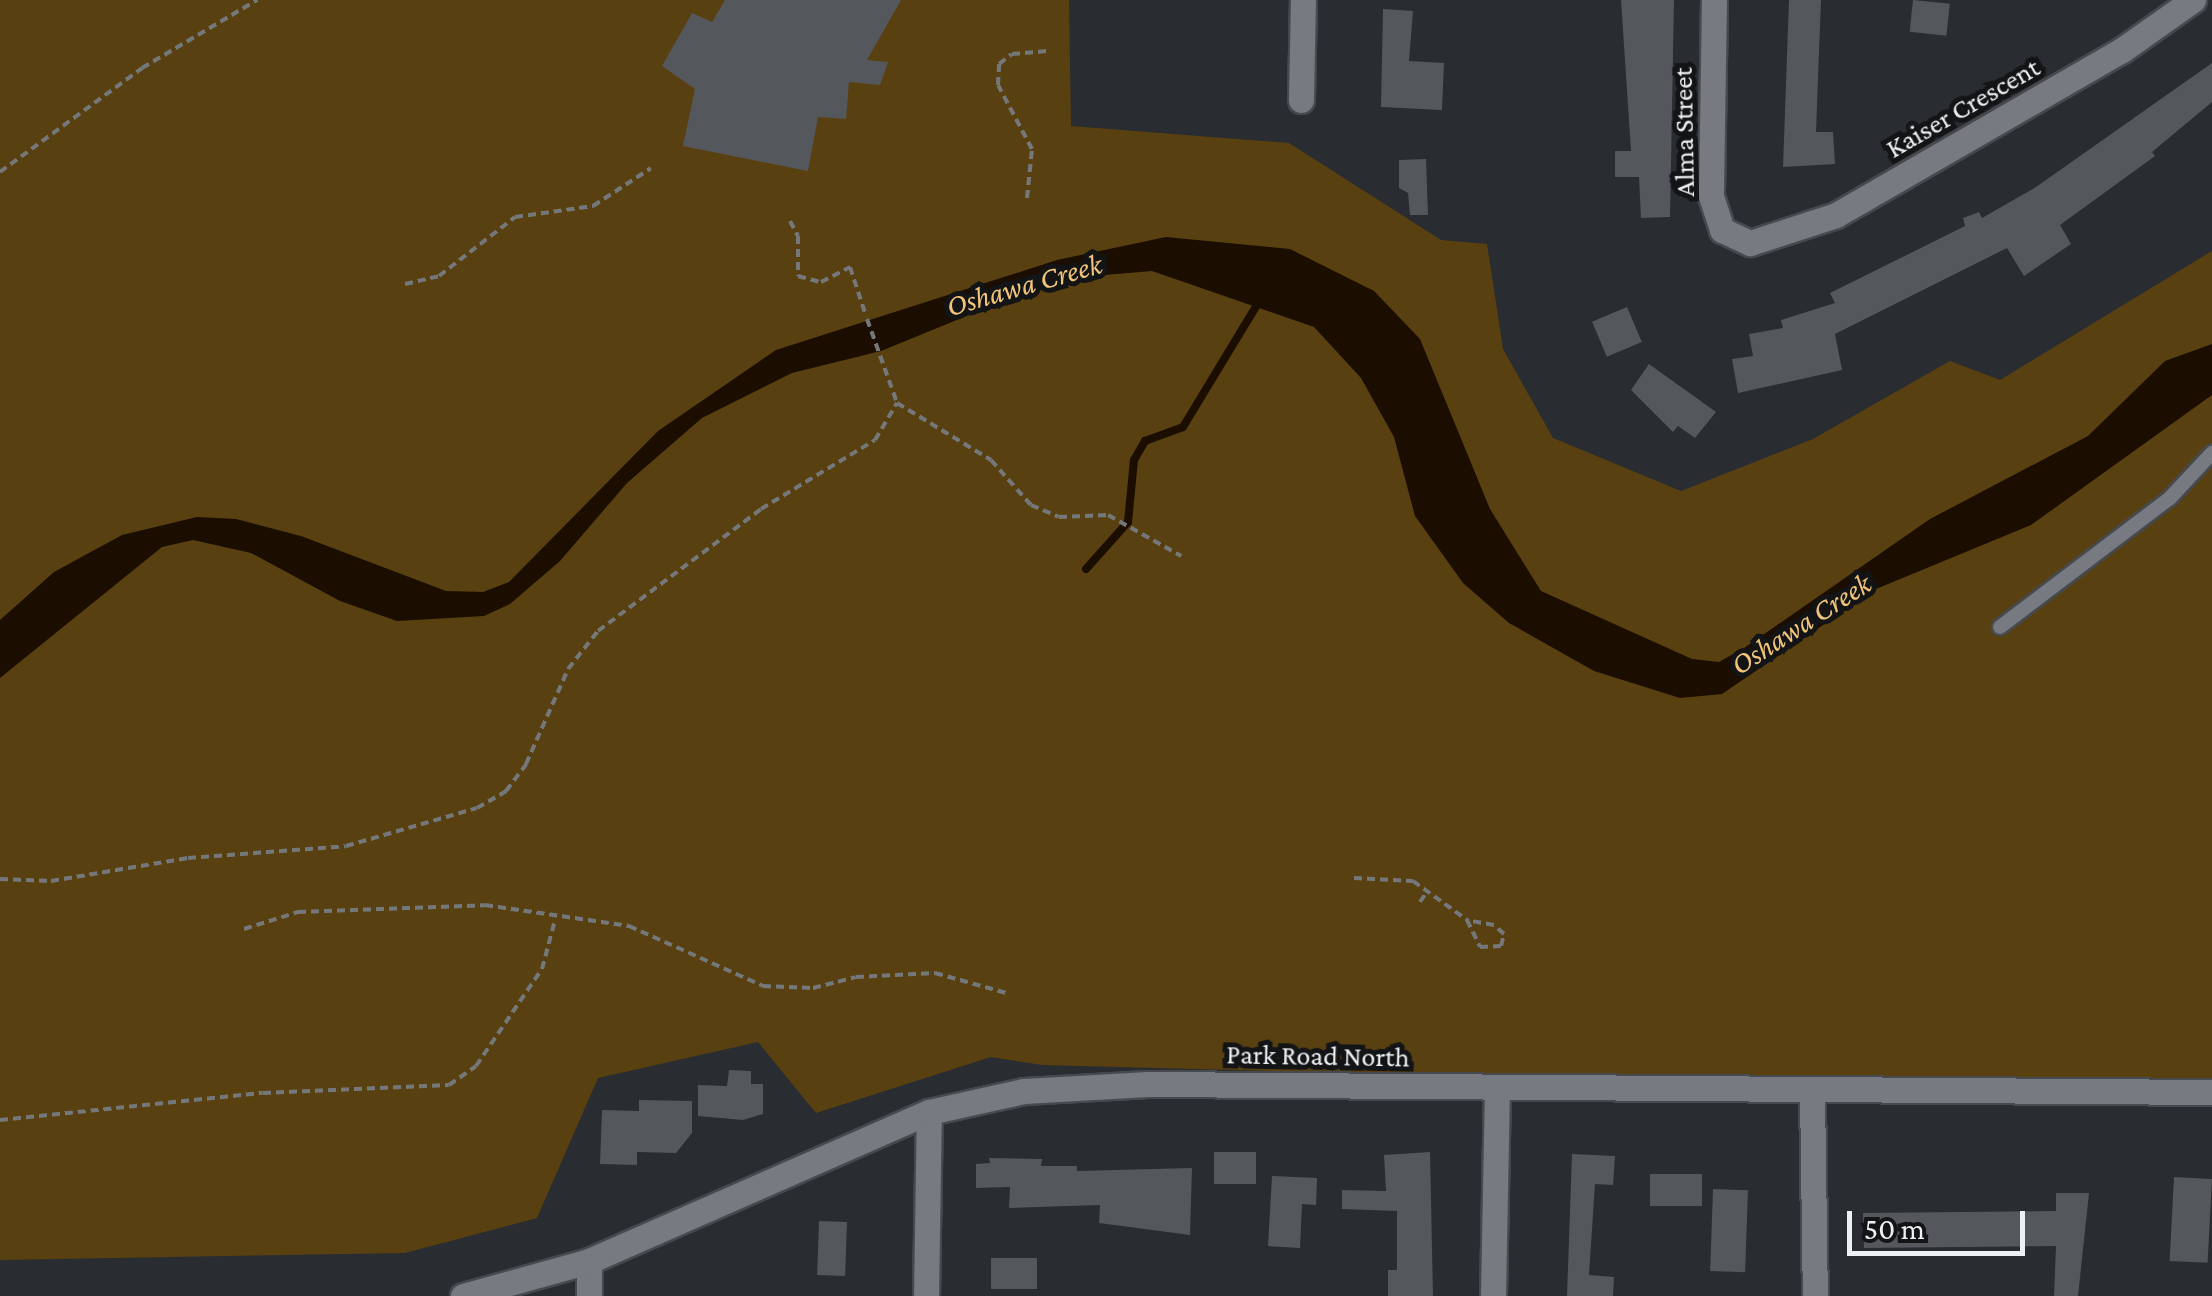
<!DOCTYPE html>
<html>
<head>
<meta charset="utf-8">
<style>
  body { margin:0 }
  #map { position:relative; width:2212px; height:1296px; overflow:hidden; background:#292c30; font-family:"Crimson Pro",serif }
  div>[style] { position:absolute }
  .green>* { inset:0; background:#594010 }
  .water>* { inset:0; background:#1b0d00 }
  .stream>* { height:8px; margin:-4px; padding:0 4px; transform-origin:4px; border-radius:4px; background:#1b0d00 }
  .building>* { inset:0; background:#54575c; transform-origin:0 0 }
  .path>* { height:4px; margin-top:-2px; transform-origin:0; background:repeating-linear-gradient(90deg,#75787b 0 8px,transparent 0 13px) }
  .roads { filter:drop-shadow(2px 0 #46494d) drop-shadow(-2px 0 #46494d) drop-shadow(0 2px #46494d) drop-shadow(0 -2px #46494d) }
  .lane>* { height:14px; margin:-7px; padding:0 7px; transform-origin:7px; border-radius:7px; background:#777a80 }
  .street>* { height:25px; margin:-12.5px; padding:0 12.5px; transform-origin:12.5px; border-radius:12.5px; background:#777a80 }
  .secondary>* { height:25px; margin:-12.5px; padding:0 12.5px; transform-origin:12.5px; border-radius:12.5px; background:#777a80 }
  span { translate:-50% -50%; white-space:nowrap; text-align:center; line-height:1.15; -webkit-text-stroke:10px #131416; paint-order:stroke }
  .street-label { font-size:28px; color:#eef1f3 }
  .water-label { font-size:30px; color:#f1c479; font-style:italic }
  .scale { position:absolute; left:1847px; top:1211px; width:178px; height:45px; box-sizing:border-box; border:5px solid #eef1f3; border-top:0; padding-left:12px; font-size:30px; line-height:35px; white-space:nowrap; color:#eef1f3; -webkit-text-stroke:8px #131416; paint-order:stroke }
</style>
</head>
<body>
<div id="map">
  <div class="green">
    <i style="clip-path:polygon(0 0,1069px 0,1071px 126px,1289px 143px,1441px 240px,1487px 244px,1503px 349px,1553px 438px,1681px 491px,1813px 439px,1950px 361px,2000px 380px,2212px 251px,2212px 1096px,1042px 1065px,991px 1057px,816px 1113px,758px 1042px,598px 1078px,537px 1218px,405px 1253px,0 1260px)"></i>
  </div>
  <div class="water">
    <i style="clip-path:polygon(1166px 237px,1290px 249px,1374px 291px,1420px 339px,1490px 509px,1541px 591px,1692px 659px,1719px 662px,1744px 648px,1930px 519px,2088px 436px,2165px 361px,2212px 344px,2212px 395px,2031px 525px,1876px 589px,1722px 694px,1680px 698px,1594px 671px,1509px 623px,1463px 583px,1415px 516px,1394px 437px,1361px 378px,1314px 327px,1152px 271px,1057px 279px,881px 351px,792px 373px,702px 418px,627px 483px,560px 561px,510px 604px,484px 616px,397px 621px,340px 601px,251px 553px,193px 540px,162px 547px,0 678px,0 620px,54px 572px,122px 535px,197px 517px,236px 519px,301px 536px,446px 591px,483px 592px,509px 582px,658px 431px,776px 350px,1057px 260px)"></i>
  </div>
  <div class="stream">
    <i style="left:1086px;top:569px;width:63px;rotate:-48.2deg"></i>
    <i style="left:1128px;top:522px;width:62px;rotate:-84.5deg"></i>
    <i style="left:1134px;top:460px;width:22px;rotate:-60deg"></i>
    <i style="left:1145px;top:441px;width:40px;rotate:-20.2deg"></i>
    <i style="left:1183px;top:427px;width:151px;rotate:-58.8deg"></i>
  </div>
  <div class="building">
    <i style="clip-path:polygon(725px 0,901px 0,867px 60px,888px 62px,880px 85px,849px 82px,846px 119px,818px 117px,808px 171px,683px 146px,695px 89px,662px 66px,692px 13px,712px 22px)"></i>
    <i style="clip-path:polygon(1621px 0,1674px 0,1670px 217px,1641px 218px,1639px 177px,1615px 177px,1615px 151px,1631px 151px)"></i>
    <i style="clip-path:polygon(1789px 0,1821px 0,1816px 132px,1833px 132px,1835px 164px,1783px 167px)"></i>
    <i style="left:1913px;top:0;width:37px;height:32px;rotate:6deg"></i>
    <i style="clip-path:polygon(1383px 9px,1413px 11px,1409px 61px,1444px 63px,1442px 110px,1381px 107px)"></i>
    <i style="clip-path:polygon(2212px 63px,2212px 102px,2152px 152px,2155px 156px,2060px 225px,2071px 244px,2024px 276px,2007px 248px,1835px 334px,1842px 370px,1738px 393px,1732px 359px,1753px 356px,1749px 334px,1783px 328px,1781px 320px,1835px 303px,1830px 293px,1965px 226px,1963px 218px,1979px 212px,1982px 218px,2036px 187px)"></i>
    <i style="clip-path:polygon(1426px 159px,1428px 215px,1410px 215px,1408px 193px,1399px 188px,1399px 160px)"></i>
    <i style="left:1627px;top:307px;width:38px;height:38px;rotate:67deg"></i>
    <i style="clip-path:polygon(1649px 364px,1716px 412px,1695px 438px,1678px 426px,1673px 432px,1631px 390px)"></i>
    <i style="clip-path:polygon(729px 1070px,751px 1071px,751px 1084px,763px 1084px,763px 1114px,743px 1120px,698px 1116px,698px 1085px,727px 1086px)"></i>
    <i style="clip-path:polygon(639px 1100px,692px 1101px,692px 1133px,676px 1153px,637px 1152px,637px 1165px,600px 1164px,602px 1110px,639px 1111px)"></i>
    <i style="left:1214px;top:1152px;width:42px;height:32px"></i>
    <i style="clip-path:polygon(1430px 1152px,1433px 1296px,1388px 1296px,1388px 1270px,1397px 1270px,1397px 1211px,1342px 1209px,1342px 1190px,1386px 1191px,1384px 1155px)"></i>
    <i style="clip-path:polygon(1572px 1154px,1615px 1156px,1613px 1185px,1595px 1184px,1589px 1275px,1614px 1277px,1613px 1296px,1567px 1296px)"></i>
    <i style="clip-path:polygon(989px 1158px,1042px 1159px,1041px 1166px,1077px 1166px,1077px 1171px,1192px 1168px,1190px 1235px,1099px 1223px,1100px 1205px,1009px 1208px,1010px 1187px,976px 1188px,976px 1164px,990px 1163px)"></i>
    <i style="left:1650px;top:1174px;width:52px;height:32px"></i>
    <i style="clip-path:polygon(1272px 1176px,1317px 1178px,1316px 1205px,1302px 1204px,1300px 1248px,1268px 1246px)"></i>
    <i style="left:2174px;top:1177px;width:38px;height:84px;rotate:3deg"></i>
    <i style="left:1713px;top:1189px;width:35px;height:82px;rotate:2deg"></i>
    <i style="clip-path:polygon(2056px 1193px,2089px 1193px,2078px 1296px,2054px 1296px,2056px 1246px,1864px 1248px,1863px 1213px,2056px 1211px)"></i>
    <i style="left:819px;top:1221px;width:28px;height:54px;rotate:2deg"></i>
    <i style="left:991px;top:1258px;width:46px;height:31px"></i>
  </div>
  <div class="path">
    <i style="left:0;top:172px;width:176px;rotate:-36.2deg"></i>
    <i style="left:142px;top:68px;width:134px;rotate:-30.6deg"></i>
    <i style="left:1027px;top:198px;width:49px;rotate:-84.2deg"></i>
    <i style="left:1032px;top:149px;width:72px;rotate:-118deg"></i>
    <i style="left:998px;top:85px;width:21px;rotate:-87deg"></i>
    <i style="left:999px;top:64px;width:16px;rotate:-38deg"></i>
    <i style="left:1012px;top:54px;width:35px;rotate:-5deg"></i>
    <i style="left:790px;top:221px;width:17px;rotate:62deg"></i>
    <i style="left:798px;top:236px;width:40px;rotate:90deg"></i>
    <i style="left:798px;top:276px;width:24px;rotate:15deg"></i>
    <i style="left:821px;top:282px;width:33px;rotate:-27deg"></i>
    <i style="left:850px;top:267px;width:52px;rotate:71.9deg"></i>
    <i style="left:405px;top:284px;width:35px;rotate:-13deg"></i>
    <i style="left:439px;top:276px;width:96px;rotate:-37.8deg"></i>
    <i style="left:515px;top:217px;width:79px;rotate:-8deg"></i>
    <i style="left:593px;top:206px;width:69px;rotate:-33.2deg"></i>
    <i style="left:867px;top:319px;width:89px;rotate:70.3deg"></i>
    <i style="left:897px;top:403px;width:110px;rotate:31.2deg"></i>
    <i style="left:991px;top:460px;width:60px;rotate:48.4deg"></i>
    <i style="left:1031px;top:505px;width:30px;rotate:23deg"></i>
    <i style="left:1059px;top:517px;width:49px;rotate:-2.3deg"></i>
    <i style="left:1108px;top:515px;width:84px;rotate:29.3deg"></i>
    <i style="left:1354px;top:878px;width:59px;rotate:2.9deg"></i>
    <i style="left:1413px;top:881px;width:67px;rotate:35.8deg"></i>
    <i style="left:1467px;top:920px;width:30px;rotate:64deg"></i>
    <i style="left:1480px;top:947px;width:21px;rotate:-3deg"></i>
    <i style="left:1501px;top:946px;width:12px;rotate:-76deg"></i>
    <i style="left:1504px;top:934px;width:13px;rotate:-138deg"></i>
    <i style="left:1494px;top:925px;width:27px;rotate:-170deg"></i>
    <i style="left:0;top:879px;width:51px;rotate:2.2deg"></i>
    <i style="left:51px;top:881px;width:139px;rotate:-9.5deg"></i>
    <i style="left:188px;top:858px;width:158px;rotate:-4.3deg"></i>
    <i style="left:346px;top:846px;width:136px;rotate:-16.2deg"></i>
    <i style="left:477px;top:808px;width:34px;rotate:-30deg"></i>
    <i style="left:506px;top:791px;width:34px;rotate:-53deg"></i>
    <i style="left:526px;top:764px;width:104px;rotate:-66.1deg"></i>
    <i style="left:568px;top:669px;width:48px;rotate:-51.7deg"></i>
    <i style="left:598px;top:631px;width:204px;rotate:-36.8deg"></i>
    <i style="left:761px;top:509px;width:133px;rotate:-31.2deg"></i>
    <i style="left:875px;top:440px;width:43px;rotate:-59.3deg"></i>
    <i style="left:1420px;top:902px;width:14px;rotate:-56deg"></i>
    <i style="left:244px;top:929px;width:57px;rotate:-17.5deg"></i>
    <i style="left:298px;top:912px;width:187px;rotate:-2.1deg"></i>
    <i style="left:485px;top:905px;width:146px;rotate:8.3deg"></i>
    <i style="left:629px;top:926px;width:147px;rotate:24.1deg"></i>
    <i style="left:763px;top:986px;width:50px;rotate:2.3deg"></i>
    <i style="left:813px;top:988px;width:44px;rotate:-14.3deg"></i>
    <i style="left:856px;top:977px;width:79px;rotate:-2.9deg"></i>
    <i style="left:935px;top:973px;width:74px;rotate:15.7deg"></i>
    <i style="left:0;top:1120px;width:264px;rotate:-5.9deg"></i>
    <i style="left:263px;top:1093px;width:186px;rotate:-2.5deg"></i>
    <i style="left:449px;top:1085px;width:33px;rotate:-35deg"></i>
    <i style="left:476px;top:1066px;width:117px;rotate:-55.8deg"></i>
    <i style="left:542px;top:969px;width:51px;rotate:-75.1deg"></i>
  </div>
  <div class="roads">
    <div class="lane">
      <i style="left:2000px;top:627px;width:213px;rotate:-37.2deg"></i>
      <i style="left:2170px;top:498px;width:62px;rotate:-47deg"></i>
    </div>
    <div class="street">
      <i style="left:1714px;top:0;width:196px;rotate:90.9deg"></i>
      <i style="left:1711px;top:196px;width:36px;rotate:72deg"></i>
      <i style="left:1722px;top:230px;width:31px;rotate:25deg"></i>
      <i style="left:1750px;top:243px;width:90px;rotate:-18deg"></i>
      <i style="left:1836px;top:215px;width:330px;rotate:-30deg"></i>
      <i style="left:2122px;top:50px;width:87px;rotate:-35.2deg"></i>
      <i style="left:1301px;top:100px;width:100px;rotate:-88.9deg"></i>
      <i style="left:1812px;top:1090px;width:206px;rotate:89.2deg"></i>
      <i style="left:589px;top:1296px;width:35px;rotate:-90deg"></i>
      <i style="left:926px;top:1296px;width:184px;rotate:-89.1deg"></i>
      <i style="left:1493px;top:1296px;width:207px;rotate:-88.9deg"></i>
    </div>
    <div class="secondary">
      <i style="left:463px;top:1296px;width:131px;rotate:-15.5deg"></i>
      <i style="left:589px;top:1261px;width:371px;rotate:-23.7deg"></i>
      <i style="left:929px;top:1112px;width:97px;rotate:-12.5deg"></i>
      <i style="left:1024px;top:1091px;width:124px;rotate:-3.2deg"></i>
      <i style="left:1148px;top:1084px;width:1064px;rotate:0.43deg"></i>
    </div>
  </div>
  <div class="street-label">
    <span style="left:1963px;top:108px;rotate:-30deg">Kaiser Crescent</span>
    <span style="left:1684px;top:132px;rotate:-91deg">Alma Street</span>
    <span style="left:1318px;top:1056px;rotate:1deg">Park Road North</span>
  </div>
  <div class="water-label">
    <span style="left:1024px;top:285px;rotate:-16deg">Oshawa Creek</span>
    <span style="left:1801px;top:624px;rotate:-33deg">Oshawa Creek</span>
  </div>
  <div class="scale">50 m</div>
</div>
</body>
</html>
